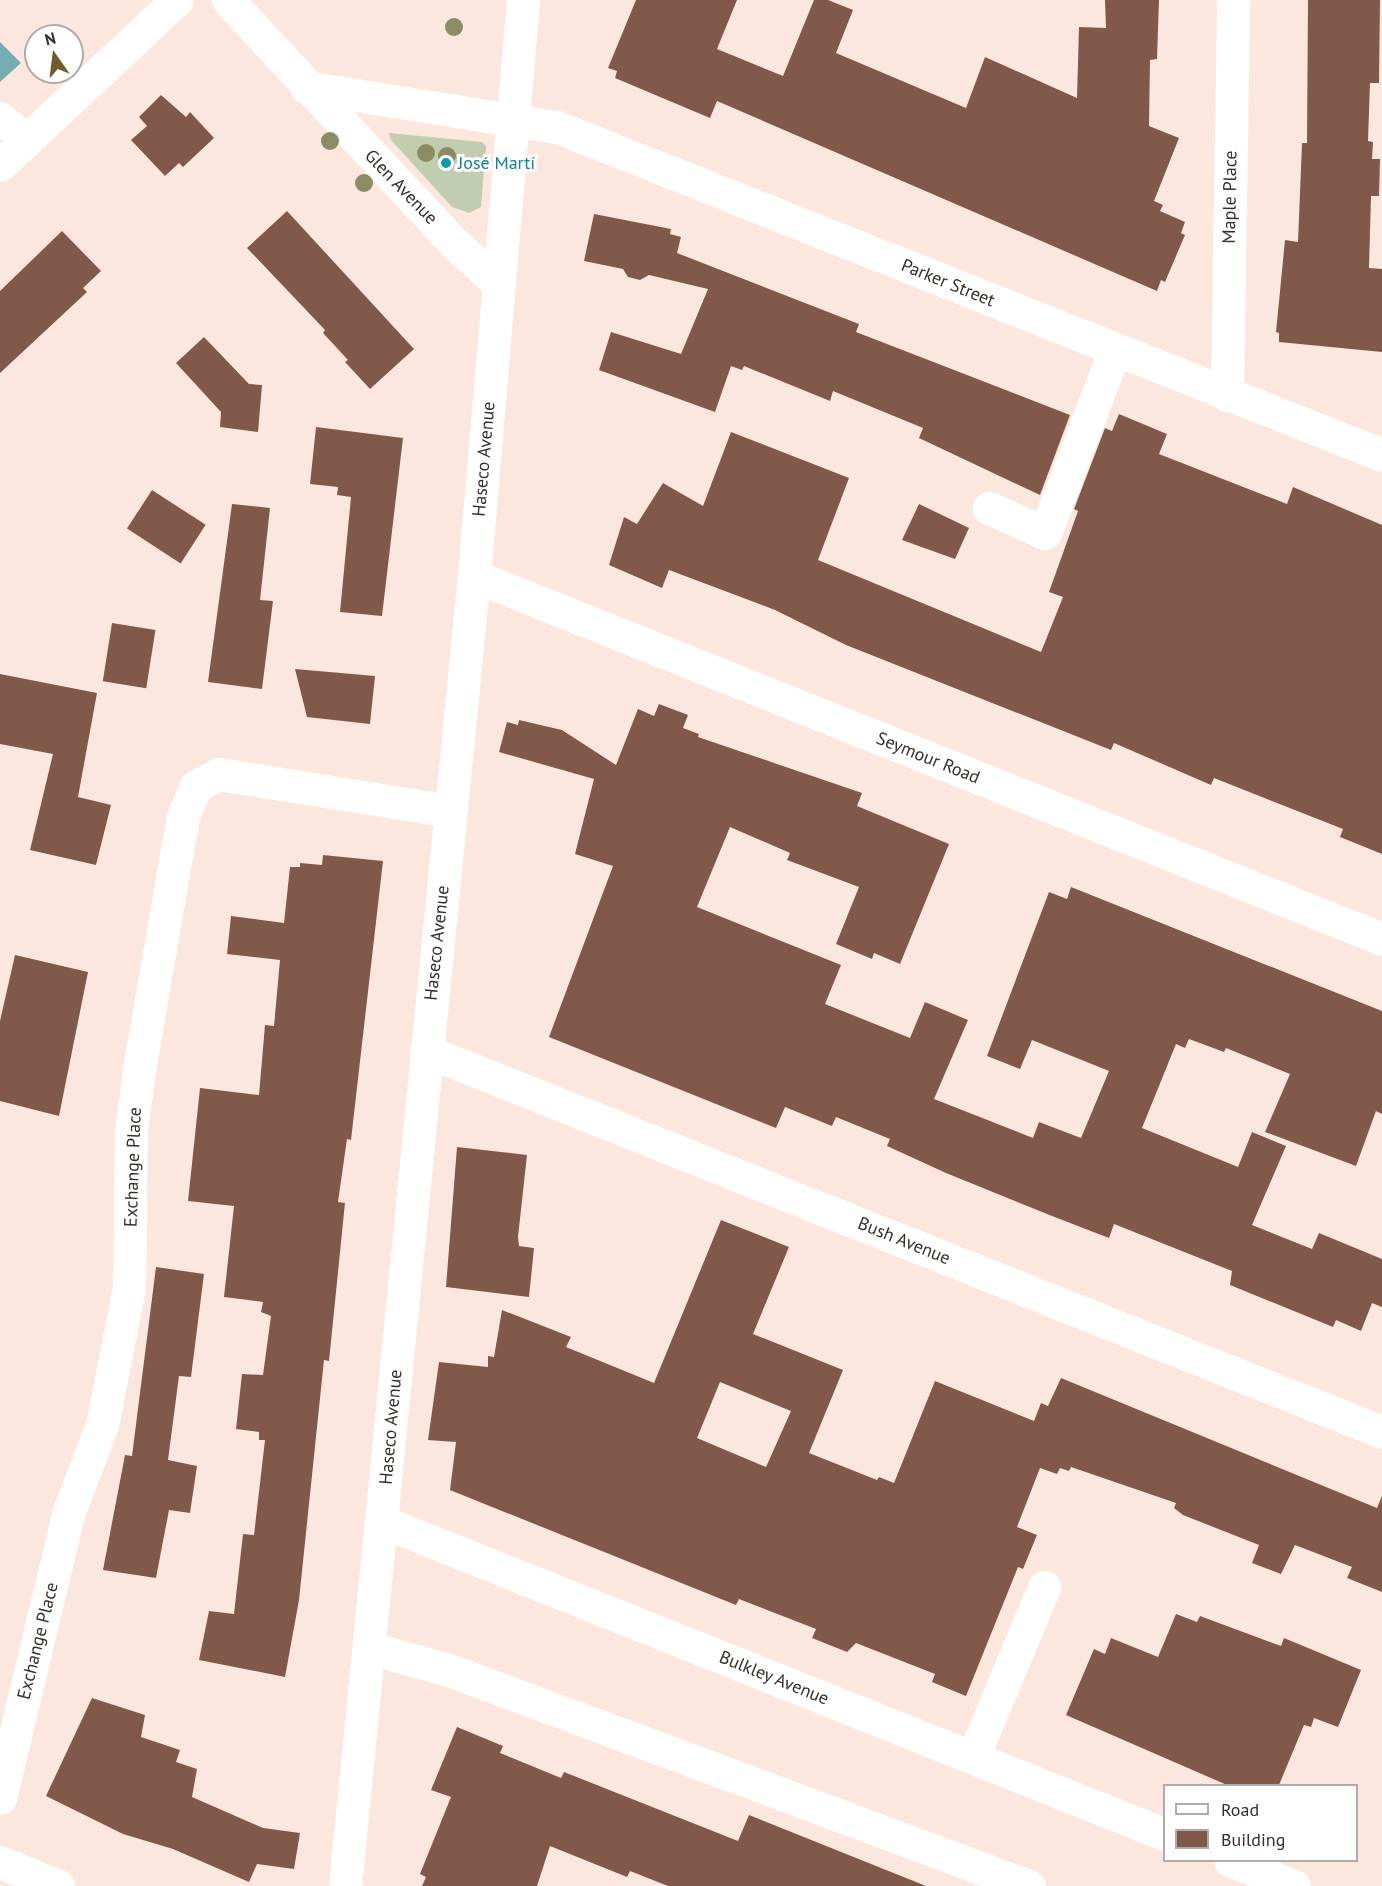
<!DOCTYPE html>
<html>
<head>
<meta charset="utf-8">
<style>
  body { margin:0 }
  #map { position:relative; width:1382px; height:1886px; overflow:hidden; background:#fce7df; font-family:"PT Sans",sans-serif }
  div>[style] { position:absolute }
  .green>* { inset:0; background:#c1cdaf }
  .water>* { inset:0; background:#76acb4 }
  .building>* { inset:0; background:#80594a; transform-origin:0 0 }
  .minor>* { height:33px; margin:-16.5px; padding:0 16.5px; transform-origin:16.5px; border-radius:16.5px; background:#fff }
  .trees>* { width:18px; height:18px; margin:-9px; border-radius:50%; background:#8b8b64 }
  .dots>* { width:16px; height:16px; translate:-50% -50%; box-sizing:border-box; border:3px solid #fff; border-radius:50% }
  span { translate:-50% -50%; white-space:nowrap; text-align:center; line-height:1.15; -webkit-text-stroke:6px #fff; paint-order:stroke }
  .culture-label { font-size:18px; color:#0d838f }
  .left { translate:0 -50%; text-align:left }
  .street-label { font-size:18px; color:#372d2a }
  .legend { position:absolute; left:1163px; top:1784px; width:195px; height:78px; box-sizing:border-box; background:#fff; border:2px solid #afabaa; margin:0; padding:8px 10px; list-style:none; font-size:18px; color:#372d2a }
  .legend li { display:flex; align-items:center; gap:12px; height:30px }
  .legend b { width:30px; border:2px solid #afabaa }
  .north { position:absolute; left:24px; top:24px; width:60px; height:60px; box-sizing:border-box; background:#fff; border:2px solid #afabaa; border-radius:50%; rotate:346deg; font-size:16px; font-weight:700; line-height:24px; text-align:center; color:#372d2a }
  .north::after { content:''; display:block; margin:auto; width:21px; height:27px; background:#6c5d2a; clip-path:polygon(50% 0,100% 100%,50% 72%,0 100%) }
</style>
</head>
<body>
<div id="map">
  <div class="green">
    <i style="clip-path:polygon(389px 133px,482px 142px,486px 146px,481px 207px,469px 213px,452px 207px,391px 140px)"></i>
  </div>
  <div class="water">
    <i style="clip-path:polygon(0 42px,21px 63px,0 82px)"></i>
  </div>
  <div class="building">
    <i style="clip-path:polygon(636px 0,737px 0,717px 49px,783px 76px,814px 0,828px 0,853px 10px,836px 53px,966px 108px,985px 57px,1077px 98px,1079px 27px,1106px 28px,1105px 0,1159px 0,1157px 59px,1150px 60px,1149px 126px,1179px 138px,1154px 201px,1163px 205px,1160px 211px,1185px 222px,1181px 233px,1185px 235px,1165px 282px,1161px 280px,1157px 291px,717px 101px,710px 118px,615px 78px,617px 71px,608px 68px)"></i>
    <i style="clip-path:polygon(1308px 0,1380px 0,1379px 83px,1370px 83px,1368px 141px,1373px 142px,1372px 159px,1380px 159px,1379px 196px,1371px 196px,1369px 268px,1382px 269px,1382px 352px,1279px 342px,1279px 333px,1276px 332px,1285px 240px,1298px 242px,1302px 143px,1307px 143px)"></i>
    <i style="clip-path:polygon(161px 95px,186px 117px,190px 112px,214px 138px,183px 167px,179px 163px,165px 176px,131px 140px,147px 126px,139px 117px)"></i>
    <i style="clip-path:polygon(287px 211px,414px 349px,370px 389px,345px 362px,348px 360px,323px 333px,325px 330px,247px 248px)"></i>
    <i style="clip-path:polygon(594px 214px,671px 229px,670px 234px,681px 237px,677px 253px,859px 324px,856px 332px,1070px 415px,1040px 495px,919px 438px,923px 428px,833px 391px,830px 401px,744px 366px,742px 370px,731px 366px,715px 412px,599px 370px,611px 332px,681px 354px,708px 289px,649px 275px,640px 280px,628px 277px,623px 269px,584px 261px)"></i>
    <i style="clip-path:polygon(62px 231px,101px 271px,83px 288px,87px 292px,0 373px,0 291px)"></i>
    <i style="clip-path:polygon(204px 337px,249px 384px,262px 385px,258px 432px,220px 427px,221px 412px,176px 363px)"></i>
    <i style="clip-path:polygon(1119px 414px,1167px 434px,1159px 454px,1287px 504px,1293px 487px,1382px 525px,1382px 854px,1340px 837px,1343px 829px,1214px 778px,1211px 785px,1114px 743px,1111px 750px,846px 645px,775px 610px,669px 570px,662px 588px,609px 565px,624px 517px,637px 524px,663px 483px,703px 506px,731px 432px,849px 478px,818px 560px,1041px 652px,1063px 597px,1049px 592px,1078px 511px,1074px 509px,1105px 428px,1112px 431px)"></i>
    <i style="clip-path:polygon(316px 427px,403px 438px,382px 616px,340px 612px,351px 497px,337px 495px,338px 487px,310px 484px)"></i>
    <i style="left:152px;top:490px;width:64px;height:46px;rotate:33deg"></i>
    <i style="clip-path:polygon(232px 504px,270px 508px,260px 600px,273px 601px,262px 689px,208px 682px)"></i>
    <i style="clip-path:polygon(919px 504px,969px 528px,955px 559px,902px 540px)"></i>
    <i style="left:112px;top:623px;width:44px;height:59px;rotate:9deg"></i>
    <i style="clip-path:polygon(295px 669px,375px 676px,370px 724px,307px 717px)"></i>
    <i style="clip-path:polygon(0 674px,97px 693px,78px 797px,111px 805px,96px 865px,30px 850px,53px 754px,0 744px)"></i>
    <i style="clip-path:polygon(659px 704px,688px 715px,683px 728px,699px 734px,698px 737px,862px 793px,857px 806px,949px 844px,900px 964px,874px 953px,872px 959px,836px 944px,859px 887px,787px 860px,790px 853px,730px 827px,697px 907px,841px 965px,825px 1004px,910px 1038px,925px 1002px,968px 1020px,934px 1099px,1033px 1138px,1039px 1122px,1081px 1138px,1109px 1071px,1032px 1040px,1020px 1069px,987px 1056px,1049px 892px,1067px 899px,1071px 887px,1382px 1011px,1382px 1114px,1376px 1111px,1356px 1166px,1265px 1132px,1290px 1074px,1226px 1048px,1224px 1052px,1189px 1039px,1185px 1048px,1176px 1044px,1142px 1128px,1238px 1167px,1252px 1132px,1286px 1146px,1252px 1225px,1312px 1249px,1319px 1233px,1382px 1259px,1382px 1307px,1372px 1303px,1361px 1331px,1336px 1320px,1333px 1327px,1230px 1285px,1232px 1271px,1114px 1224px,1109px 1238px,1052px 1216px,946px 1173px,887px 1146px,890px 1139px,836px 1117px,832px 1126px,785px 1107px,776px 1128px,549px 1037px,613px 866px,575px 854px,594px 779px,499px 752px,507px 722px,518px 725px,519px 720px,562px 730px,616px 765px,638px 709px,654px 716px)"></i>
    <i style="clip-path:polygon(323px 855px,383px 861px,351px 1140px,347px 1139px,338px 1202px,345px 1203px,329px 1361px,324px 1360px,299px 1600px,285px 1677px,199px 1660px,209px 1611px,234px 1614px,243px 1534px,254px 1535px,265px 1440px,259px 1440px,259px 1432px,236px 1429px,242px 1374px,263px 1375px,271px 1316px,261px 1312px,263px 1302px,224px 1297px,234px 1206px,188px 1201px,200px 1088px,259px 1095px,265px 1025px,274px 1026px,280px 960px,227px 954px,231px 916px,284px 923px,290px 867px,300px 867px,300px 863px,322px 865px)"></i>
    <i style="clip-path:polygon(15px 955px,88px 972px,59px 1116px,0 1101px,0 1021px)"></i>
    <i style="clip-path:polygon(457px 1147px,527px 1155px,518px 1237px,519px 1246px,534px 1248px,529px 1297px,446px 1287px)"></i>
    <i style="clip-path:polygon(evenodd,721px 1220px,789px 1247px,753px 1334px,843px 1370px,809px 1453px,877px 1480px,879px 1477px,894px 1483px,935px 1381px,1034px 1421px,1041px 1403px,1048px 1406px,1061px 1378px,1377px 1508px,1382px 1496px,1382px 1592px,1347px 1578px,1352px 1567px,1295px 1545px,1281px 1574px,1252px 1563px,1259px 1545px,1183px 1515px,1174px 1508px,1176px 1503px,1071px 1467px,1069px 1471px,1060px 1468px,1057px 1474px,1040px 1468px,1017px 1527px,1037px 1535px,1023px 1569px,1018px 1567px,966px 1696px,932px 1682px,935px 1674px,856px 1643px,847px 1652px,812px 1638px,816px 1629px,739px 1599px,736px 1605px,450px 1490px,456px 1442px,428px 1440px,439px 1362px,488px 1367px,488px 1356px,494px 1357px,502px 1310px,571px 1337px,566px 1347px,654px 1383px,721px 1220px,720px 1382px,791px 1411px,766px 1467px,697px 1438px,720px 1382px)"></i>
    <i style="clip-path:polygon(156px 1267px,204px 1274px,191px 1377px,179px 1376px,168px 1460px,197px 1466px,190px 1513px,169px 1510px,156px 1578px,103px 1570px,125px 1455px,132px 1456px)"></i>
    <i style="clip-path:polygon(1176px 1614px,1197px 1622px,1200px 1616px,1281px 1646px,1284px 1638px,1361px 1670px,1338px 1727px,1314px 1718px,1311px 1727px,1304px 1725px,1279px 1785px,1227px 1785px,1066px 1715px,1094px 1649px,1105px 1654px,1111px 1638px,1158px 1657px)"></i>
    <i style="clip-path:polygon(92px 1698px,145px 1715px,141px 1737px,180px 1750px,176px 1762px,197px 1769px,192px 1797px,263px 1828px,300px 1833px,294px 1869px,257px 1864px,249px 1882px,173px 1849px,123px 1834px,46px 1796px)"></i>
    <i style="clip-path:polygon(457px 1727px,503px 1746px,500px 1753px,561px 1778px,564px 1772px,738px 1841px,749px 1815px,926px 1886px,668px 1886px,630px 1871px,627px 1877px,550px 1846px,537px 1886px,422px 1886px,426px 1877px,420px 1874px,451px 1797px,431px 1790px)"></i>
  </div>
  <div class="minor">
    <i style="left:228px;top:0;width:330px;rotate:47.1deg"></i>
    <i style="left:453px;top:242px;width:62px;rotate:42.4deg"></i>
    <i style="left:306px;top:87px;width:254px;rotate:9.1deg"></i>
    <i style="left:557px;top:127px;width:888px;rotate:21.68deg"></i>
    <i style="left:0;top:118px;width:35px;rotate:39deg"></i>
    <i style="left:0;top:165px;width:242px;rotate:-43deg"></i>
    <i style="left:1227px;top:395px;width:395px;rotate:-89.1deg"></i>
    <i style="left:989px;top:508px;width:61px;rotate:24.1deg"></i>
    <i style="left:1045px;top:533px;width:196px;rotate:-69.1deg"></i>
    <i style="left:474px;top:576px;width:978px;rotate:21.79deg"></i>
    <i style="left:426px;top:1051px;width:1029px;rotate:21.73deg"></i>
    <i style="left:383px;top:1522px;width:841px;rotate:21.78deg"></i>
    <i style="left:370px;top:1648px;width:82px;rotate:15.6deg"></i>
    <i style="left:449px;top:1670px;width:619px;rotate:20.43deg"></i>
    <i style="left:973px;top:1757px;width:184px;rotate:-67.3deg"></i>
    <i style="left:0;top:1798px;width:292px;rotate:-76.5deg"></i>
    <i style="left:68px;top:1514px;width:95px;rotate:-69.1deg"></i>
    <i style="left:102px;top:1425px;width:140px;rotate:-78.9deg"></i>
    <i style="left:129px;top:1288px;width:157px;rotate:-89.3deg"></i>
    <i style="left:131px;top:1131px;width:62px;rotate:-82.5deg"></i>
    <i style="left:139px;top:1070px;width:224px;rotate:-80.2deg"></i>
    <i style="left:177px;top:849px;width:36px;rotate:-79deg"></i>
    <i style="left:184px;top:814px;width:30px;rotate:-67deg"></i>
    <i style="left:196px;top:786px;width:26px;rotate:-28deg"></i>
    <i style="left:219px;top:774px;width:234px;rotate:9.1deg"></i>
    <i style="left:1230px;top:1860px;width:69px;rotate:22.1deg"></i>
    <i style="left:0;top:1862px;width:63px;rotate:22.5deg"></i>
    <i style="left:345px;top:1886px;width:1316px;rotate:-84.38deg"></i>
    <i style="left:474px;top:576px;width:578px;rotate:-85.14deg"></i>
  </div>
  <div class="trees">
    <i style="left:454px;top:27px"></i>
    <i style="left:330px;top:141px"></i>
    <i style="left:426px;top:153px"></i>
    <i style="left:447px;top:156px"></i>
    <i style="left:364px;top:183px"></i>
  </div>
  <div class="dots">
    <i style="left:446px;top:163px;background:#0f9aa8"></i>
  </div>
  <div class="culture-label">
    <span class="left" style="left:458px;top:163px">José Martí</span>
  </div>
  <div class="street-label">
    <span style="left:401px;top:187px;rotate:46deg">Glen Avenue</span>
    <span style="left:1230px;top:197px;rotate:-89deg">Maple Place</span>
    <span style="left:948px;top:283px;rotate:22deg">Parker Street</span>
    <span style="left:484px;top:459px;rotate:-85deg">Haseco Avenue</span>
    <span style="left:928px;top:758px;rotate:22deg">Seymour Road</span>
    <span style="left:437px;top:943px;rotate:-84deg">Haseco Avenue</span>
    <span style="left:133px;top:1167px;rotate:-88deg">Exchange Place</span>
    <span style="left:904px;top:1241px;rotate:22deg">Bush Avenue</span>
    <span style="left:391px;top:1427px;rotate:-85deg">Haseco Avenue</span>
    <span style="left:38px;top:1641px;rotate:-76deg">Exchange Place</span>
    <span style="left:774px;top:1678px;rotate:22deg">Bulkley Avenue</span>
  </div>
  <ul class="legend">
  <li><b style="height:8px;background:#fff"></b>Road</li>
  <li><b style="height:16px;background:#80594a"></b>Building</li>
  </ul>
  <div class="north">N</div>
</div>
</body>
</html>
